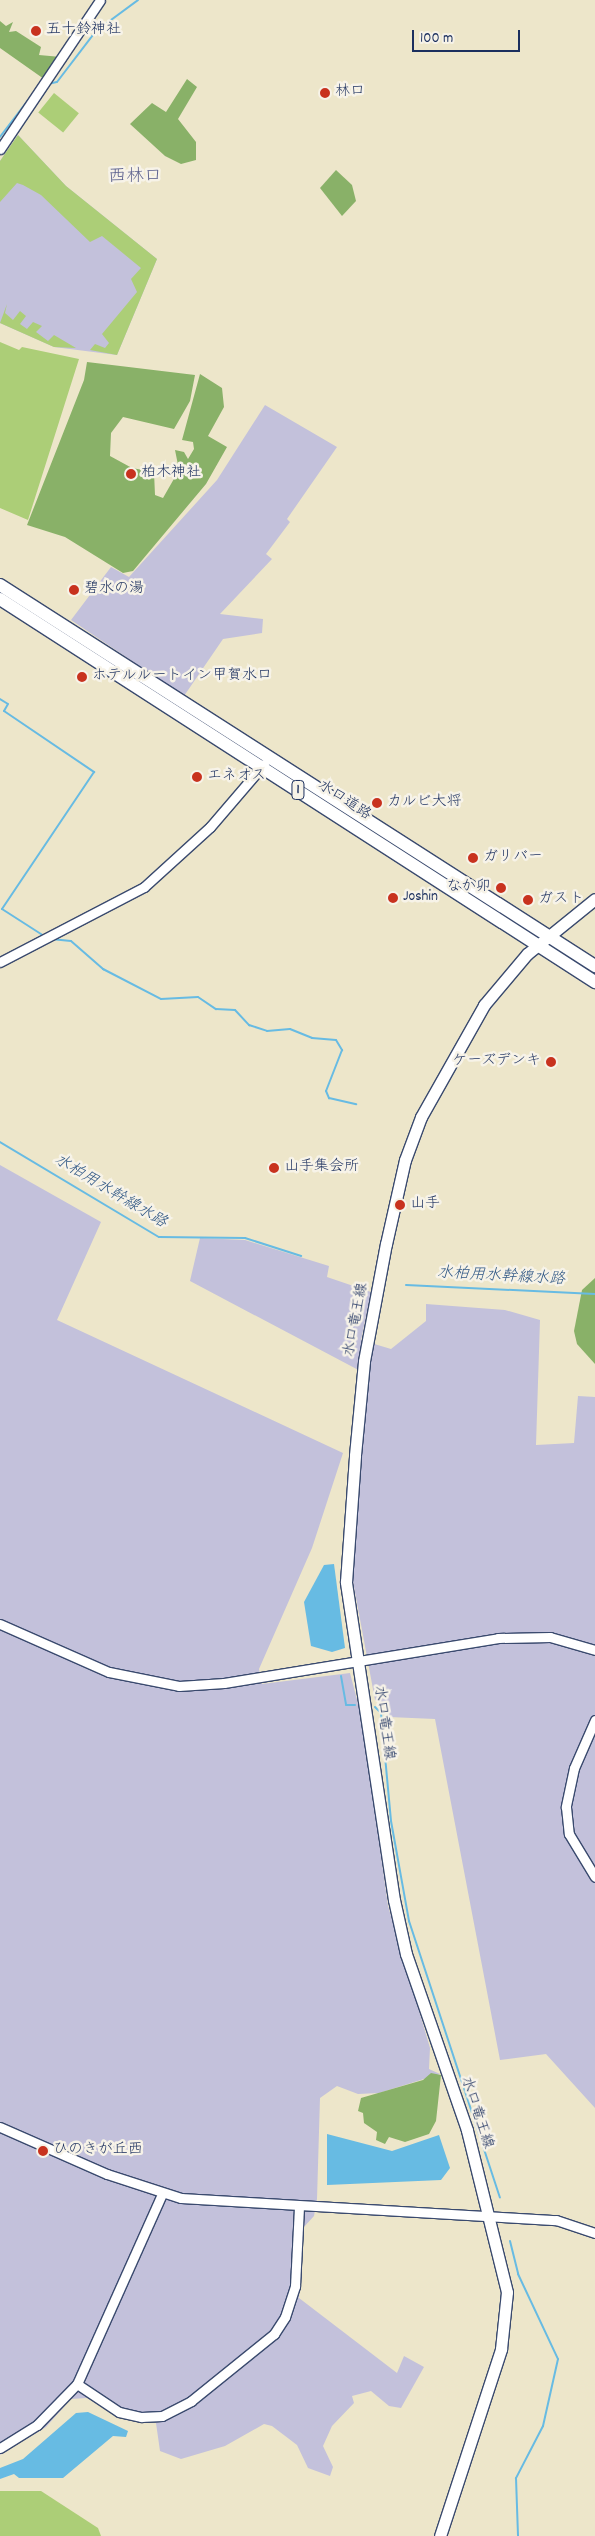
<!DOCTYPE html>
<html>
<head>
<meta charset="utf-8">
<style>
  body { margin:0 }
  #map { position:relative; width:595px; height:2536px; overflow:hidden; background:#ede6ca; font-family:Dekko,"Klee One",sans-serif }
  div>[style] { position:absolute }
  .industrial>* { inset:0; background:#c3c1db }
  .green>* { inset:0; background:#acce77; transform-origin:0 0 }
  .forest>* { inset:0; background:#89b168 }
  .water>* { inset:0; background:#67bbe3 }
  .stream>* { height:2px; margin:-1px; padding:0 1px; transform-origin:1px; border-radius:1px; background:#67bbe3 }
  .roads { filter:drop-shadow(1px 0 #3a4a6e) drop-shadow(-1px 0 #3a4a6e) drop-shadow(0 1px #3a4a6e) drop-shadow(0 -1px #3a4a6e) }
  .minor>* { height:9px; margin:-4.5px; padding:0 4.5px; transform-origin:4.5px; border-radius:4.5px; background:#fff }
  .major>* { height:11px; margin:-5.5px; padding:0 5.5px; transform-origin:5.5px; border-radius:5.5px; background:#fff }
  .highway>* { height:12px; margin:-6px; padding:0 6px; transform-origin:6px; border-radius:6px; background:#fff }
  .dots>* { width:14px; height:14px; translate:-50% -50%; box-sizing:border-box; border:2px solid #f7f3e8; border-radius:50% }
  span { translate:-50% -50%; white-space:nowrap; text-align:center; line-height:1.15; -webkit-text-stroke:5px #f7f3e8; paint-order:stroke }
  .shield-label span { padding:1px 4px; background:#f7f3e8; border:1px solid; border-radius:4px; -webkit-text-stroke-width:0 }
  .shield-label { font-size:14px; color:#1b2f5e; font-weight:700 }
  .poi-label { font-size:15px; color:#1b2f5e }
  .left { translate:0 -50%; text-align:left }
  .right { translate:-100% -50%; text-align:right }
  .street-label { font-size:15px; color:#1b2f5e }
  .water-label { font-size:16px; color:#325986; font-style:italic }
  .quarter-label { font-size:18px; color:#595e8c }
  .scale { position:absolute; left:412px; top:30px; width:108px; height:22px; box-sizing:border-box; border:2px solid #1b2f5e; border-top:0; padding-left:6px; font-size:15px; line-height:18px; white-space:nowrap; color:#1b2f5e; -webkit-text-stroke:4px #f7f3e8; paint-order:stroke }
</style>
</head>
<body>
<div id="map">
  <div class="industrial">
    <i style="clip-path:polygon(18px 135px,66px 186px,157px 259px,117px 355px,54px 347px,0 323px,0 161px)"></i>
    <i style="clip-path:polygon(265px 405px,337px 447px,287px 519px,290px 522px,266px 554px,272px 559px,220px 614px,263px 619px,262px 633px,223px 639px,184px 696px,71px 620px,111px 567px,129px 577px,217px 480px)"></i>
    <i style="clip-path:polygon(0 1165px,101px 1222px,57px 1320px,343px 1453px,312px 1548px,259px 1669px,262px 1684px,350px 1673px,362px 1719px,388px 1906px,430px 2048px,429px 2069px,440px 2074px,379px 2093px,358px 2094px,337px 2086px,320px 2098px,317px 2199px,314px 2216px,303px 2228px,299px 2298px,397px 2373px,404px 2356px,424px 2367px,401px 2408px,389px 2406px,371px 2391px,352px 2396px,354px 2403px,332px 2426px,323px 2446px,333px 2467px,330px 2476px,308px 2468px,297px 2445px,272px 2426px,264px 2424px,225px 2446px,181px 2459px,160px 2451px,156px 2423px,118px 2416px,87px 2398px,71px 2399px,46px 2427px,0 2455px)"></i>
    <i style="clip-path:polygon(200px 1238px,245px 1240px,329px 1266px,327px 1277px,371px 1292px,361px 1340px,391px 1349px,426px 1321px,426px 1304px,505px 1310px,540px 1320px,536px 1445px,574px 1443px,578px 1396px,595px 1397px,595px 2108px,546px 2054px,500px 2060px,435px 1719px,389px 1717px,386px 1705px,375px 1700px,352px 1576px,366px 1374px,190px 1281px)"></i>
  </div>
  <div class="green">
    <i style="left:54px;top:93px;width:32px;height:25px;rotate:39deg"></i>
    <i style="clip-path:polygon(18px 135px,66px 186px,157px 259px,117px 355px,90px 350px,95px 344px,105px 348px,109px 343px,102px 334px,137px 292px,131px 279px,141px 268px,102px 236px,90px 242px,41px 195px,23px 185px,17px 183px,0 202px,0 161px)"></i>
    <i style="clip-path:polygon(7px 304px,5px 313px,13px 320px,20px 311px,26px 316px,20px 324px,27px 329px,33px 322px,42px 326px,36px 332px,48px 341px,54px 335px,76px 348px,54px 347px,0 323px)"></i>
    <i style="clip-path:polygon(0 342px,19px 350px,22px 347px,79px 359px,28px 520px,0 508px)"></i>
    <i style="clip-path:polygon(0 2491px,41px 2491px,98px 2528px,101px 2536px,0 2536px)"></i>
  </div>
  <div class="forest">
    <i style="clip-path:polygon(0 21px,6px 26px,13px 22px,9px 32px,16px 31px,41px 47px,39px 55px,61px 57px,44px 79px,0 48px)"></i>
    <i style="clip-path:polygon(187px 79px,197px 87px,178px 119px,196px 142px,196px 160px,181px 164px,165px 156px,130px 124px,152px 103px,166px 112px)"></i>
    <i style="clip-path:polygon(336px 170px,352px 185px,356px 201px,342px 216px,320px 188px)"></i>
    <i style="clip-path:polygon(87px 362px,195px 375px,190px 401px,174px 429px,123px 417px,111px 433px,110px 456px,132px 468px,154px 472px,155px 495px,163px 498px,179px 470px,175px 450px,184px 452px,188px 459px,194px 449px,193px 442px,182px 440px,200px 374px,222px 388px,224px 407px,208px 436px,227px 447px,206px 484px,133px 571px,123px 573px,65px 537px,27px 525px,84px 380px)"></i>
    <i style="clip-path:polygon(595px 1278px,595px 1364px,577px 1344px,574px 1331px,582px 1290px)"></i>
    <i style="clip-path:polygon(431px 2073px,441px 2075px,436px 2121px,429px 2134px,405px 2142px,389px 2137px,385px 2144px,376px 2140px,377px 2132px,364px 2123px,363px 2113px,358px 2111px,361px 2098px,423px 2080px)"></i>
  </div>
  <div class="water">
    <i style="clip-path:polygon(334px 1564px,345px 1648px,332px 1652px,311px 1646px,304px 1602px,324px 1565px)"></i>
    <i style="clip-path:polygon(327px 2134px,392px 2151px,439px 2135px,450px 2168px,441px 2180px,327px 2185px)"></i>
    <i style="clip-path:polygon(88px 2412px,128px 2431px,126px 2437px,113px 2436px,63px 2478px,19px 2478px,14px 2474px,0 2479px,0 2468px,23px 2459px,76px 2413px)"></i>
  </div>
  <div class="stream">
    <i style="left:48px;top:84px;width:9px;rotate:-13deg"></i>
    <i style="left:57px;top:82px;width:64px;rotate:-52.6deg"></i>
    <i style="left:96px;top:31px;width:52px;rotate:-36.4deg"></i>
    <i style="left:0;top:137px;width:64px;rotate:-52.6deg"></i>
    <i style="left:0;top:699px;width:9px;rotate:32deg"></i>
    <i style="left:8px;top:704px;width:8px;rotate:120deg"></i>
    <i style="left:4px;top:711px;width:109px;rotate:34.1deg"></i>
    <i style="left:94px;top:772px;width:165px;rotate:123.9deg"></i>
    <i style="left:2px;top:909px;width:50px;rotate:32.7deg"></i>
    <i style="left:51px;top:939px;width:20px;rotate:6deg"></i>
    <i style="left:71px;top:941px;width:43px;rotate:41.2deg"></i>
    <i style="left:103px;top:969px;width:65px;rotate:27.3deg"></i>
    <i style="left:161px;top:999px;width:37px;rotate:-3deg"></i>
    <i style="left:198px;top:997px;width:22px;rotate:34deg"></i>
    <i style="left:216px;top:1009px;width:19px;rotate:3deg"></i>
    <i style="left:235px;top:1010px;width:21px;rotate:47deg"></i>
    <i style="left:249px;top:1025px;width:19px;rotate:18deg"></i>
    <i style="left:267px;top:1031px;width:23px;rotate:-5deg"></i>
    <i style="left:290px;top:1029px;width:24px;rotate:22deg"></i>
    <i style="left:312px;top:1038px;width:24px;rotate:5deg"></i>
    <i style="left:336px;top:1040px;width:12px;rotate:59deg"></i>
    <i style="left:342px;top:1050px;width:44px;rotate:111.3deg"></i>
    <i style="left:326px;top:1091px;width:8px;rotate:67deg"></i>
    <i style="left:329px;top:1098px;width:28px;rotate:13deg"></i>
    <i style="left:0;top:1142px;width:185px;rotate:30.9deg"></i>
    <i style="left:159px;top:1237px;width:86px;rotate:0.7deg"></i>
    <i style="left:245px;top:1238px;width:59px;rotate:17.8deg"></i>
    <i style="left:406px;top:1285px;width:189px;rotate:2.7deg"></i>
    <i style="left:341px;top:1676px;width:29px;rotate:80deg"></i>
    <i style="left:346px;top:1705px;width:9px"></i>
    <i style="left:375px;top:1707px;width:8px;rotate:45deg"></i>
    <i style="left:381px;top:1713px;width:108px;rotate:84.7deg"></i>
    <i style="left:391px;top:1821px;width:102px;rotate:79.8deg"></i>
    <i style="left:409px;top:1921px;width:291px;rotate:71.8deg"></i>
    <i style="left:510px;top:2241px;width:34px;rotate:76deg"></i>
    <i style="left:518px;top:2274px;width:94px;rotate:64.8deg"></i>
    <i style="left:558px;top:2359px;width:69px;rotate:102.6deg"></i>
    <i style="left:543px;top:2426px;width:59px;rotate:117.4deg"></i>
    <i style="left:516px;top:2478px;width:58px;rotate:88deg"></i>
  </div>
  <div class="roads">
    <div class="minor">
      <i style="left:0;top:149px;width:179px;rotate:-56.1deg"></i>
      <i style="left:0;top:962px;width:162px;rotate:-27.5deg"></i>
      <i style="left:144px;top:887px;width:89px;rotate:-42.3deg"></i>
      <i style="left:210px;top:827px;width:83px;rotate:-49.4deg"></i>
      <i style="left:0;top:1624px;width:119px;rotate:23.8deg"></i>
      <i style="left:109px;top:1672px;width:71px;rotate:11.3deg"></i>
      <i style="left:179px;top:1686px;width:45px;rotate:-3.8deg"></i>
      <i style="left:224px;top:1683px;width:278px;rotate:-9.3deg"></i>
      <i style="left:498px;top:1638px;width:52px;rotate:-1.1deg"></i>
      <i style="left:550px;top:1637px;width:47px;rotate:16.1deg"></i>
      <i style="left:595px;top:1720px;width:52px;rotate:113.6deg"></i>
      <i style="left:574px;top:1768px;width:40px;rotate:102deg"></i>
      <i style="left:566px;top:1807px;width:27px;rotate:84deg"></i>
      <i style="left:569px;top:1834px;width:50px;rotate:58.8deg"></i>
      <i style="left:0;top:2127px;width:117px;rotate:23.7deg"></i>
      <i style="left:107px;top:2174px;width:78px;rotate:18deg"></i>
      <i style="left:181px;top:2198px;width:376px;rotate:3.4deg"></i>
      <i style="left:556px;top:2220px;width:41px;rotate:18.4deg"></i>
      <i style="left:77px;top:2384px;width:50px;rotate:33.7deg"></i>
      <i style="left:119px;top:2412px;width:23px;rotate:13deg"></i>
      <i style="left:141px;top:2417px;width:21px;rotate:-3deg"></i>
      <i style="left:162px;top:2416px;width:33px;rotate:-27deg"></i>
      <i style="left:191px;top:2401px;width:107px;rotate:-38.9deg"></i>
      <i style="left:274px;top:2334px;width:20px;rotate:-57deg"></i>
      <i style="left:285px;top:2317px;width:33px;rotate:-72deg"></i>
      <i style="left:295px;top:2286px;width:78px;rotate:-87.1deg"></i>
      <i style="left:0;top:2448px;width:44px;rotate:-31.9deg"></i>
      <i style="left:37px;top:2425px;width:57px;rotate:-45.7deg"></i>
      <i style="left:77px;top:2384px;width:208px;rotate:-65.9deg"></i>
    </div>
    <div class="major">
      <i style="left:440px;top:2536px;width:197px;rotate:-71.9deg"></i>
      <i style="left:501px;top:2349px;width:57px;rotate:-84deg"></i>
      <i style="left:507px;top:2292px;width:167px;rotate:-103.9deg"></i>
      <i style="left:467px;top:2130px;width:186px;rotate:-109.1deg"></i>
      <i style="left:406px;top:1954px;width:55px;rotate:-102.5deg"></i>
      <i style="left:394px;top:1900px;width:322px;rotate:-98.6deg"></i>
      <i style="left:346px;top:1582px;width:127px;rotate:-85.9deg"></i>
      <i style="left:355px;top:1455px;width:94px;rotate:-84.5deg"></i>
      <i style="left:364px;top:1361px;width:119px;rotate:-79.4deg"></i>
      <i style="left:386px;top:1244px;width:86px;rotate:-77.3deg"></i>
      <i style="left:405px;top:1160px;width:46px;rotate:-69.6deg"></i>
      <i style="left:421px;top:1117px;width:129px;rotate:-60.6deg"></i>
      <i style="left:484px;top:1005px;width:67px;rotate:-49.9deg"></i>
      <i style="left:527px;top:954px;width:87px;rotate:-39deg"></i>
    </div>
    <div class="highway">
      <i style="left:0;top:585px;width:707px;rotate:32.63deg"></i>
      <i style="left:0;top:599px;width:708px;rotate:32.77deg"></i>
    </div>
  </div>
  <div class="dots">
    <i style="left:36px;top:31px;background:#c8321e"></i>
    <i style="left:325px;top:93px;background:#c8321e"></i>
    <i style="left:131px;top:474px;background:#c8321e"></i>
    <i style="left:74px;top:590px;background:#c8321e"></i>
    <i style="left:82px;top:677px;background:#c8321e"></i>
    <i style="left:197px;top:777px;background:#c8321e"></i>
    <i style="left:377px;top:803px;background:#c8321e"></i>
    <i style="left:473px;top:858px;background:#c8321e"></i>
    <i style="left:501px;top:888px;background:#c8321e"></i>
    <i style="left:393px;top:898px;background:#c8321e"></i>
    <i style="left:528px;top:900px;background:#c8321e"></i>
    <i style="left:551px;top:1062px;background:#c8321e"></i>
    <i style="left:274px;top:1168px;background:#c8321e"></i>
    <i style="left:400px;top:1205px;background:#c8321e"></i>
    <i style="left:43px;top:2151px;background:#c8321e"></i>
  </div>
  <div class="shield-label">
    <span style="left:298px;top:790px">1</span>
  </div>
  <div class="poi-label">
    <span class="left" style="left:46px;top:31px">五十鈴神社</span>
    <span class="left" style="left:335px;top:93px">林口</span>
    <span class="left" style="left:141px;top:474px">柏木神社</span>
    <span class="left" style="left:84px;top:590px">碧水の湯</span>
    <span class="left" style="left:92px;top:677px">ホテルルートイン甲賀水口</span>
    <span class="left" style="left:207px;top:777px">エネオス</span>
    <span class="left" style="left:387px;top:803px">カルビ大将</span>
    <span class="left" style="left:483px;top:858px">ガリバー</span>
    <span class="right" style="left:491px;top:888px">なか卯</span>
    <span class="left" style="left:403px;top:898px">Joshin</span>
    <span class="left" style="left:538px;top:900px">ガスト</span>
    <span class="right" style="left:541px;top:1062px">ケーズデンキ</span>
    <span class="left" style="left:284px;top:1168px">山手集会所</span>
    <span class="left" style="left:410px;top:1205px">山手</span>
    <span class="left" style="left:53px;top:2151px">ひのきが丘西</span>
  </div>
  <div class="street-label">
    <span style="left:344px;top:801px;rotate:33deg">水口道路</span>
    <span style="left:357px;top:1320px;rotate:-79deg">水口竜王線</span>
    <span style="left:383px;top:1723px;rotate:82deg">水口竜王線</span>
    <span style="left:476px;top:2113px;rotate:72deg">水口竜王線</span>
  </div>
  <div class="water-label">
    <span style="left:110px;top:1192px;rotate:31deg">水柏用水幹線水路</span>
    <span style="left:501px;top:1277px;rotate:3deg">水柏用水幹線水路</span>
  </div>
  <div class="quarter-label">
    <span style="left:135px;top:178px">西林口</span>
  </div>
  <div class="scale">100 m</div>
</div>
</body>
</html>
